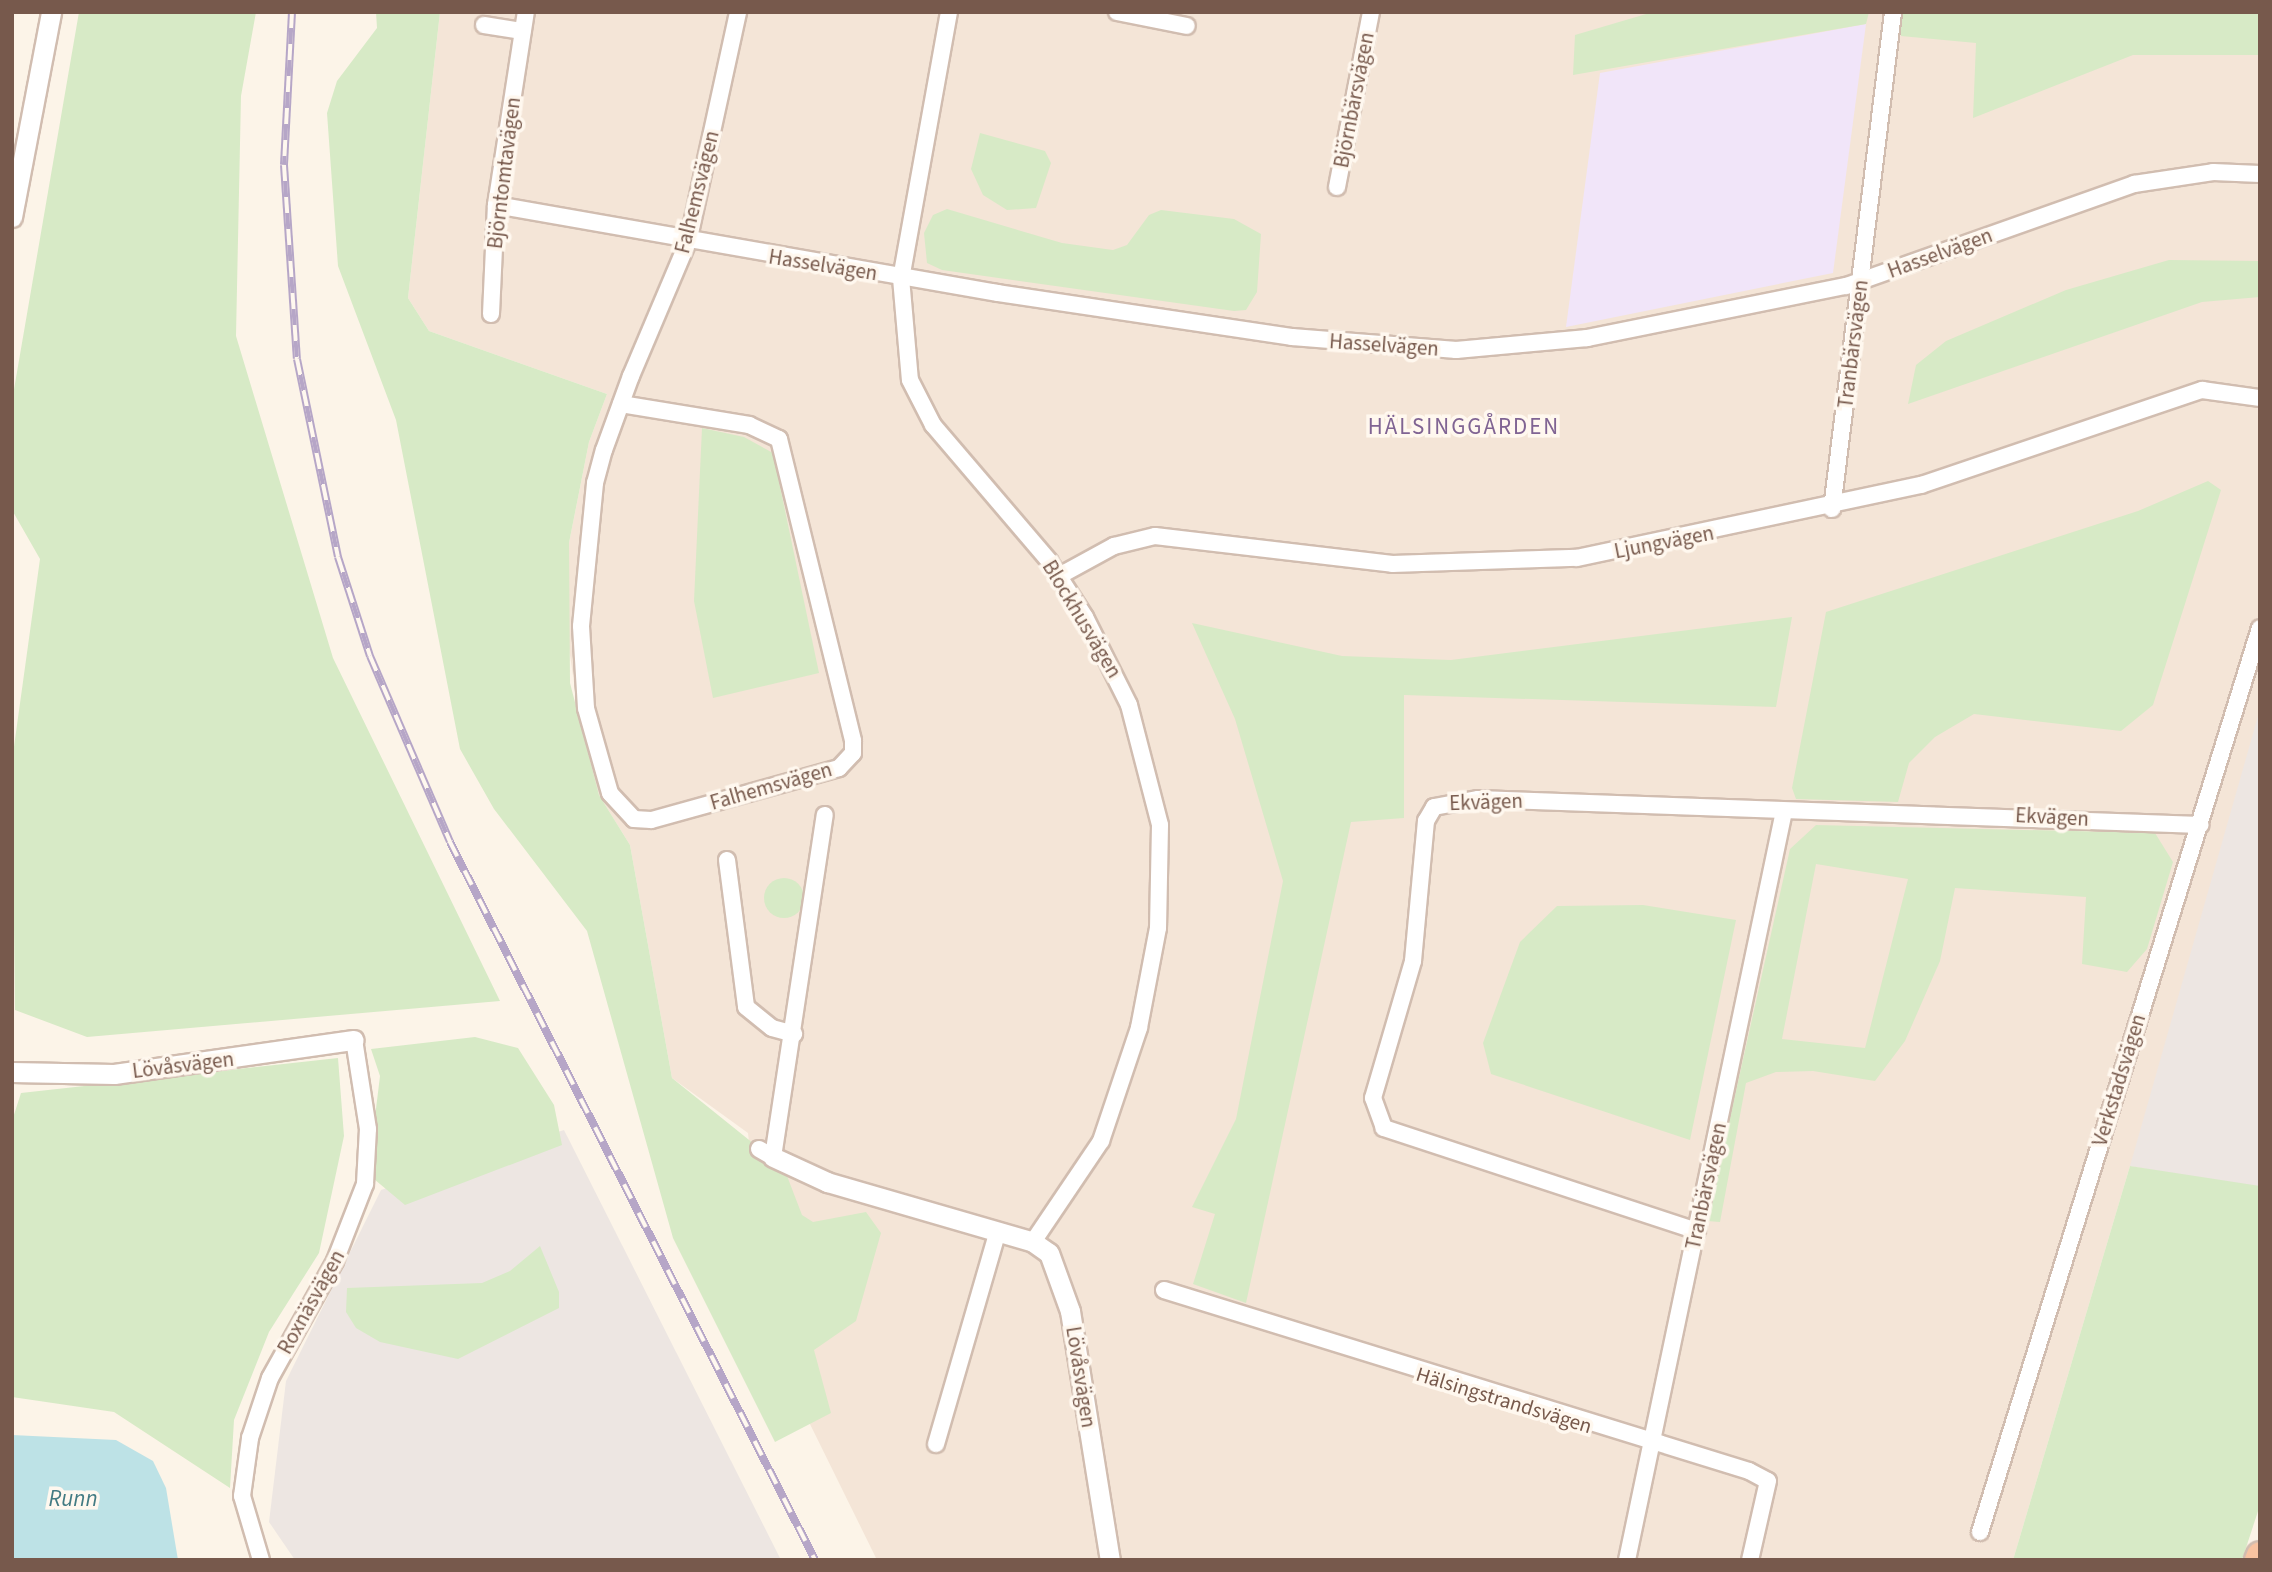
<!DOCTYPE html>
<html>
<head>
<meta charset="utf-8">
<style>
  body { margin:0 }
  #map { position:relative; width:2272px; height:1572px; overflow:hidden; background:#fcf4e8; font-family:"Source Sans 3",sans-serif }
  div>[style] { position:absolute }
  .residential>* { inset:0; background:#f4e5d7 }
  .industrial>* { inset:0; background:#ede6e2 }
  .education>* { inset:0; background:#f1e5f9 }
  .green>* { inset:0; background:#d7eac6 }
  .round { border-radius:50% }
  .water>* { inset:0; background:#bde2e6 }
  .roads { filter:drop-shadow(2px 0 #d1bdb0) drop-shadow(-2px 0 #d1bdb0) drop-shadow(0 2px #d1bdb0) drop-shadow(0 -2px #d1bdb0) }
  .minor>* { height:16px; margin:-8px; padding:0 8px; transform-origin:8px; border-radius:8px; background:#fff }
  .tertiary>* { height:19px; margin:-9.5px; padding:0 9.5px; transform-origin:9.5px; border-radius:9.5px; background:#fff }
  .trunk>* { height:26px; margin:-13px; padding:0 13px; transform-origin:13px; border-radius:13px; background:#f8c3a1 }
  .rail>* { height:8px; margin-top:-4px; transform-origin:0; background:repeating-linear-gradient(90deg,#fff8ef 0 16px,#b6a6c7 0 32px); box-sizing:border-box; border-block:2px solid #b6a6c7 }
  span { translate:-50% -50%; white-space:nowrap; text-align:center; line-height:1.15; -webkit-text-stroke:7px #fff8ef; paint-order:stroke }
  .street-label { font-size:21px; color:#77594c }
  .neighbourhood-label { font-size:23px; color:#806493; letter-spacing:2px }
  .water-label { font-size:23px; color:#437b83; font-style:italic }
  .frame { position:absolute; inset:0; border:14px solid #77594c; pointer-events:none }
</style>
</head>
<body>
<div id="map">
  <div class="residential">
    <i style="clip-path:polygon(440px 12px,2260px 12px,2260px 1186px,2130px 1166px,2013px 1560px,877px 1560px,771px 1345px,748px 1133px,672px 1078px,630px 845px,599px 795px,583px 744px,566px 628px,569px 543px,589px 442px,607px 394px,429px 331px,408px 298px)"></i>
  </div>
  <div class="industrial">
    <i style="clip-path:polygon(2260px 709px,2260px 1186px,2259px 1189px,2130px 1166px)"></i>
    <i style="clip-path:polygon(564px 1130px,781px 1560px,295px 1560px,269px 1522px,286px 1381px,381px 1190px)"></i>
  </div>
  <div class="education">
    <i style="clip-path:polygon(1866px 24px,1833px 273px,1566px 327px,1600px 73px)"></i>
  </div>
  <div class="green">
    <i style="clip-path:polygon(79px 12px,256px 12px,241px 96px,236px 336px,333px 658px,500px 1001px,87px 1037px,15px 1010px,12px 761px,40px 559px,12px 510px,12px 401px)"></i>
    <i style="clip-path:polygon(376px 12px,440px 12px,408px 298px,429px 331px,607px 394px,589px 442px,569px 543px,570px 683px,599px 795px,630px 845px,672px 1078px,784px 1168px,802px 1215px,813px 1222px,866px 1212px,881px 1233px,856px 1321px,814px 1350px,831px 1413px,775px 1442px,673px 1238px,587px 931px,494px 809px,460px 749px,396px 420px,338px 266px,327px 113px,337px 81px,377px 28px)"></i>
    <i style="clip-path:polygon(1653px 12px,1869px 12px,1866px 24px,1573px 75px,1575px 35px)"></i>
    <i style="clip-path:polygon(1901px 12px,2260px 12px,2260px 55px,2133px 55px,1973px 118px,1976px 43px,1901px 36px)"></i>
    <i style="clip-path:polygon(980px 133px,1045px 151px,1051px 163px,1036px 208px,1007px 210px,983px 195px,971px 169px)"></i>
    <i style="clip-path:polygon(947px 209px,1062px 243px,1113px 250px,1127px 245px,1149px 215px,1161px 210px,1234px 219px,1261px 234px,1257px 292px,1246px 310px,1234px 311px,942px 270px,927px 263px,924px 233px,933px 215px)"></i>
    <i style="clip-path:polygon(2169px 260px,2260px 261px,2260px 297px,2202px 302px,1908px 404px,1916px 365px,1946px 341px,2066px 290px)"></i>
    <i style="clip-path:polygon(702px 428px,744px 437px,773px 453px,819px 673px,713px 698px,694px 601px)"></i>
    <i style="clip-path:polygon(2208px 481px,2221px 490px,2153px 705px,2121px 731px,1974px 714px,1935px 737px,1909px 763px,1898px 802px,1796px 799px,1792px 788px,1826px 612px,2138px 511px)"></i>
    <i style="clip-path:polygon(1792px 617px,1776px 707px,1404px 695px,1404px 818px,1351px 822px,1246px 1303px,1193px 1284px,1215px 1214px,1192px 1207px,1236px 1119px,1283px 881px,1235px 719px,1192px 623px,1342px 656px,1451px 660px)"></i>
    <i style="clip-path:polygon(evenodd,1816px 825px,2155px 833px,2173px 862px,2147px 949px,2127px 972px,2082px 964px,2086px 897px,1955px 888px,1940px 961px,1905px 1041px,1875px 1081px,1813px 1071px,1776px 1072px,1746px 1083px,1720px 1222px,1707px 1221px,1790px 849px,1816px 825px,1816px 864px,1908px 879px,1865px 1048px,1782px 1039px,1816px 864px)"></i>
    <i class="round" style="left:764px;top:878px;width:40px;height:40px"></i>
    <i style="clip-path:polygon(1643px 905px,1736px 920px,1690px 1140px,1491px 1074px,1483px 1043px,1520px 942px,1557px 906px)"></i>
    <i style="clip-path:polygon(475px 1037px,518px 1048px,554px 1105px,562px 1145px,405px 1205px,368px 1174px,380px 1076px,371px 1049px)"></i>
    <i style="clip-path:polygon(338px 1058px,344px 1136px,319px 1253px,269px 1332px,234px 1420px,230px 1488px,114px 1412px,12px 1397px,12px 1121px,21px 1093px)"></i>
    <i style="clip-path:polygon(2130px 1166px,2260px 1186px,2260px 1505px,2242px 1560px,2013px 1560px)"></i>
    <i style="clip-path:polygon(540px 1246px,559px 1292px,559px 1308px,458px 1359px,380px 1342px,356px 1328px,346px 1312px,347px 1288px,482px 1283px,510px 1271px)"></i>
  </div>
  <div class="water">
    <i style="clip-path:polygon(12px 1435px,116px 1440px,153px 1461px,166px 1488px,178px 1560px,12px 1560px)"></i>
  </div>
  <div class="roads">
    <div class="minor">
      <i style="left:949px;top:12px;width:270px;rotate:100.2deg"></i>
      <i style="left:901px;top:278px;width:102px;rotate:85deg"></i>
      <i style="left:910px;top:380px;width:51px;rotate:62.9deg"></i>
      <i style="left:933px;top:425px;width:179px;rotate:49.5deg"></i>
      <i style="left:1049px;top:561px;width:67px;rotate:57.3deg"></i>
      <i style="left:1085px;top:617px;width:98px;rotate:63.4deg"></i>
      <i style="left:1129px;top:705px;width:124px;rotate:75.5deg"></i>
      <i style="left:1160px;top:825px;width:103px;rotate:91.1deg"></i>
      <i style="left:1158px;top:928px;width:102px;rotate:100.8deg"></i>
      <i style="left:1139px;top:1028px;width:119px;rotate:108.6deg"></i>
      <i style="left:1101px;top:1141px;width:122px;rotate:124deg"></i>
      <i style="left:1117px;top:12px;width:71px;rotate:11.3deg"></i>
      <i style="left:484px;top:25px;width:39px;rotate:9deg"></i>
      <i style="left:1337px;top:187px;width:178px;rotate:-79deg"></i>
      <i style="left:496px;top:205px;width:510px;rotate:9.94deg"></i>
      <i style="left:998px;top:293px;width:297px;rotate:8.5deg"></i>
      <i style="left:1292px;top:337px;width:165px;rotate:4.5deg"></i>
      <i style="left:1456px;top:350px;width:132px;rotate:-5.2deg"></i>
      <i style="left:1587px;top:338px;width:264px;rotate:-11.4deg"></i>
      <i style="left:1846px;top:286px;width:306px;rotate:-19.5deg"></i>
      <i style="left:2134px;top:184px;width:80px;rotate:-8.6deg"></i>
      <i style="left:2213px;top:172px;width:47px;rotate:2.4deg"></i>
      <i style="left:491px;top:314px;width:109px;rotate:-87.4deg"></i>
      <i style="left:496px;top:205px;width:195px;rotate:-81.2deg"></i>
      <i style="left:621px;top:404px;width:130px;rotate:9.3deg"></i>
      <i style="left:749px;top:425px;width:33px;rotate:25deg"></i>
      <i style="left:779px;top:439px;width:311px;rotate:76.2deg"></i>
      <i style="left:853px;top:741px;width:12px;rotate:90deg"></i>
      <i style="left:853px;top:753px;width:21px;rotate:133deg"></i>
      <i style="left:839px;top:768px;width:195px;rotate:164.5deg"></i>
      <i style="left:651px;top:820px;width:17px;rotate:-177deg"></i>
      <i style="left:634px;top:819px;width:35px;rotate:-133deg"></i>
      <i style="left:610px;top:793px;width:88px;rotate:-105.8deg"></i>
      <i style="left:586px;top:708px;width:82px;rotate:-93.5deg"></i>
      <i style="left:581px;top:626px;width:144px;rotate:-84.4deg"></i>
      <i style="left:595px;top:483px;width:34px;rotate:-75deg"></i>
      <i style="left:604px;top:450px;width:79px;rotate:-70deg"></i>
      <i style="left:631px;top:376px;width:146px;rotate:-67deg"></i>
      <i style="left:688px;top:242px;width:235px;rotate:-77.7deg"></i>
      <i style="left:1832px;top:509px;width:501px;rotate:-83deg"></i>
      <i style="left:1059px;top:576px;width:63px;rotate:-28.6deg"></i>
      <i style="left:1114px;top:546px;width:42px;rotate:-13.7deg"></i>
      <i style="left:1155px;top:536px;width:239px;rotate:6.7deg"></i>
      <i style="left:1392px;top:564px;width:185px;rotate:-1.9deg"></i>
      <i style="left:1577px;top:558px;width:352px;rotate:-12deg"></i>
      <i style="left:1921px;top:485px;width:297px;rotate:-18.7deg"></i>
      <i style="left:2202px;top:390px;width:59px;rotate:7.9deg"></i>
      <i style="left:727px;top:860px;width:148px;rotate:82.6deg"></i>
      <i style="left:746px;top:1007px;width:33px;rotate:39deg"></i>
      <i style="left:772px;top:1028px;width:23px;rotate:15deg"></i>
      <i style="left:759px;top:1149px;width:16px;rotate:30deg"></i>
      <i style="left:773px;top:1157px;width:346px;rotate:-81.4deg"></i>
      <i style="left:1697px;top:1231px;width:330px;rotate:-161.8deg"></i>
      <i style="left:1384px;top:1128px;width:32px;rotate:-110deg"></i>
      <i style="left:1373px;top:1098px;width:143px;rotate:-73.7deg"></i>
      <i style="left:1413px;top:961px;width:141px;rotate:-84.7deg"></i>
      <i style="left:1426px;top:821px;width:16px;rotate:-60deg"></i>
      <i style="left:1434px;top:807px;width:45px;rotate:-10.3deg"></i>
      <i style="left:1478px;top:799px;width:723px;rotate:2.06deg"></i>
      <i style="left:1164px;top:1290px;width:612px;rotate:17.19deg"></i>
      <i style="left:1749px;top:1471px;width:21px;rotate:28deg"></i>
      <i style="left:1768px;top:1481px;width:81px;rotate:102.8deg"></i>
      <i style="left:936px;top:1444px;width:219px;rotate:-73.8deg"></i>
      <i style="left:1980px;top:1532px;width:946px;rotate:-72.79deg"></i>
      <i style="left:261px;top:1560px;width:67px;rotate:-106.5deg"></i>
      <i style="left:242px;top:1496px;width:59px;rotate:-82.1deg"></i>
      <i style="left:250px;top:1438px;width:63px;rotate:-71.6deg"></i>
      <i style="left:270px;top:1378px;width:134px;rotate:-60.9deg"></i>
      <i style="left:335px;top:1261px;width:83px;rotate:-68.7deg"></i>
      <i style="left:365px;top:1184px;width:55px;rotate:-86.9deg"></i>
      <i style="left:368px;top:1129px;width:90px;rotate:-98.9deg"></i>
      <i style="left:1627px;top:1560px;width:765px;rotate:-78.16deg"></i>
    </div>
    <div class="tertiary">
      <i style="left:12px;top:217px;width:209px;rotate:-79.2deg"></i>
      <i style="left:12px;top:1072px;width:102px;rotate:1.1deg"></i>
      <i style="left:114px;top:1074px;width:242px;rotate:-8.1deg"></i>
      <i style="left:773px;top:1157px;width:60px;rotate:24.8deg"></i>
      <i style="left:827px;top:1182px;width:215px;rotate:16.2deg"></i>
      <i style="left:1033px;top:1242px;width:19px;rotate:35deg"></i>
      <i style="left:1049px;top:1253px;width:62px;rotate:70.1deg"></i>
      <i style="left:1070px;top:1311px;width:252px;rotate:80.9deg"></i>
    </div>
    <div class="trunk">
      <i style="left:2258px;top:1560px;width:5px;rotate:-68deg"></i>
    </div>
  </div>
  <div class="rail">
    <i style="left:292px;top:12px;width:153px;rotate:93deg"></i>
    <i style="left:284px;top:165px;width:194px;rotate:86.2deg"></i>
    <i style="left:297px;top:359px;width:202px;rotate:78.3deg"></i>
    <i style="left:338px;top:557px;width:104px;rotate:72.1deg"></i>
    <i style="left:370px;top:656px;width:202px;rotate:66.7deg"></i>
    <i style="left:450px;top:842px;width:805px;rotate:63.05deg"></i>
  </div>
  <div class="street-label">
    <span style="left:1354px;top:100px;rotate:-79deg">Björnbärsvägen</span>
    <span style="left:504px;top:173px;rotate:-83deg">Björntomtavägen</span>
    <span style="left:697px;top:192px;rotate:-76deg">Falhemsvägen</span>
    <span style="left:1940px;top:253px;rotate:-20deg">Hasselvägen</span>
    <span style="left:823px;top:265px;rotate:9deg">Hasselvägen</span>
    <span style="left:1853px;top:344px;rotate:-83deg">Tranbärsvägen</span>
    <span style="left:1384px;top:345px;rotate:4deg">Hasselvägen</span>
    <span style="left:1664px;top:542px;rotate:-11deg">Ljungvägen</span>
    <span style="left:1082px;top:619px;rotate:59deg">Blockhusvägen</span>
    <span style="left:771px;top:786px;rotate:-16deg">Falhemsvägen</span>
    <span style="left:1486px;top:802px;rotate:-2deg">Ekvägen</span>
    <span style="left:2052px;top:817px;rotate:3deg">Ekvägen</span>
    <span style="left:183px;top:1065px;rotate:-7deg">Lövåsvägen</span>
    <span style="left:2119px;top:1080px;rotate:-73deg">Verkstadsvägen</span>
    <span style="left:1706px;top:1186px;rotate:-78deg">Tranbärsvägen</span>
    <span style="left:311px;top:1302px;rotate:-61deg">Roxnäsvägen</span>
    <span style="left:1081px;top:1377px;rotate:81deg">Lövåsvägen</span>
    <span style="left:1504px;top:1400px;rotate:17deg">Hälsingstrandsvägen</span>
  </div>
  <div class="neighbourhood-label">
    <span style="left:1464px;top:427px">HÄLSINGGÅRDEN</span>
  </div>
  <div class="water-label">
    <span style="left:73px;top:1499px">Runn</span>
  </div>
  <div class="frame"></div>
</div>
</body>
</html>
